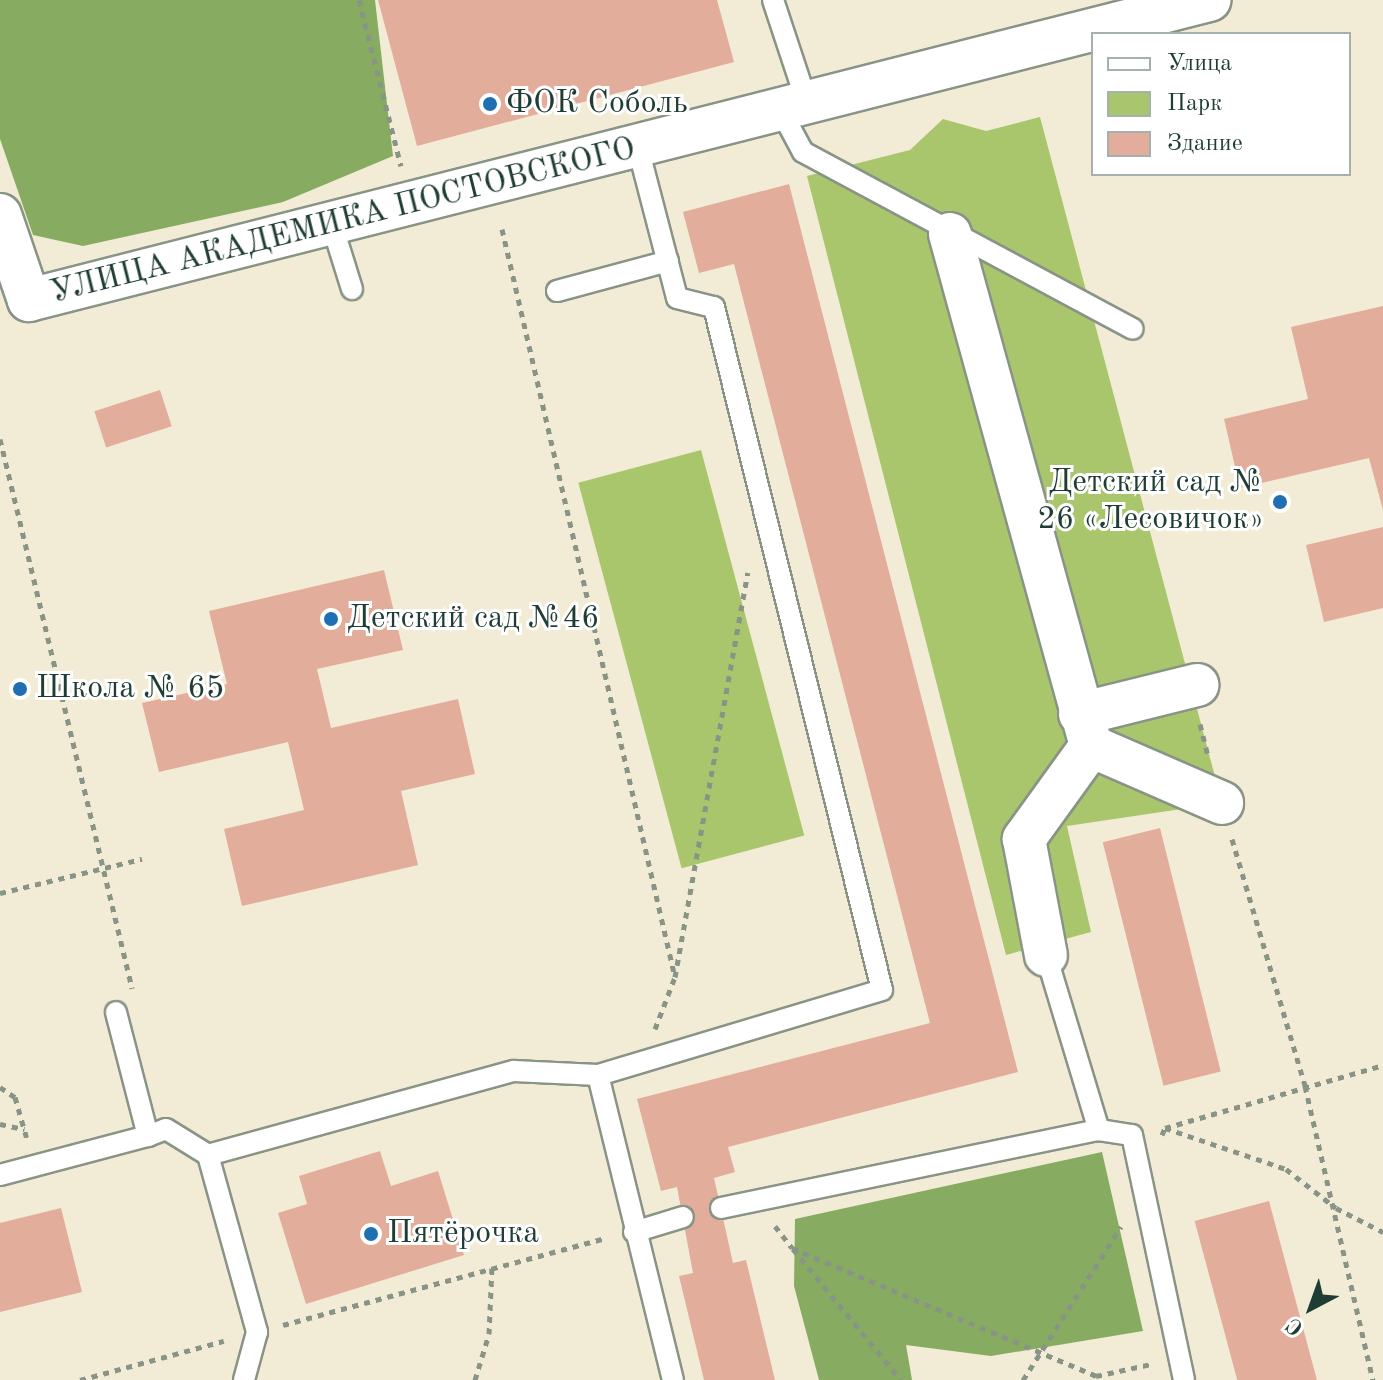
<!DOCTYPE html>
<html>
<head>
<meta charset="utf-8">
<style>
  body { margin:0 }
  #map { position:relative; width:1383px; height:1380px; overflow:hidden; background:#f2ecd6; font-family:"Old Standard TT",serif }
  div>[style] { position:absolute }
  .green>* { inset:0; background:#aac66d; transform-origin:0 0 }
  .forest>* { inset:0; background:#87ab60 }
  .building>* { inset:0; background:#e2ad9a; transform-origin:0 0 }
  .path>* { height:5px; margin-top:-2.5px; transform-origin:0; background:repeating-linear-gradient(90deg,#889485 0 6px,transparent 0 12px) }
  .roads { filter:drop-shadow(2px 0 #889485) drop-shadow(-2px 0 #889485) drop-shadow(0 2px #889485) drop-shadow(0 -2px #889485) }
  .lane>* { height:20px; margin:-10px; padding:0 10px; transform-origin:10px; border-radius:10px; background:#fff }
  .street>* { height:42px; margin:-21px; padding:0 21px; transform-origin:21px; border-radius:21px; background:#fff }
  .dots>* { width:22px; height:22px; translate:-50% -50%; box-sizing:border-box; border:4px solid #fff; border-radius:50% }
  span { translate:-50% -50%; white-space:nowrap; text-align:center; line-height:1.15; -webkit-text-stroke:6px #fff; paint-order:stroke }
  .poi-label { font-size:32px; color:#1f3d34 }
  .left { translate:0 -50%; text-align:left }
  .right { translate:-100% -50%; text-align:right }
  .street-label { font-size:32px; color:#1f3d34 }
  .legend { position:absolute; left:1091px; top:32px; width:260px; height:144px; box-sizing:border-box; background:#fff; border:2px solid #a5b1ae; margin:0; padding:10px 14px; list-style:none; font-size:24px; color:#1f3d34 }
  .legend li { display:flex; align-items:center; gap:16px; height:40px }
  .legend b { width:40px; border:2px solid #a5b1ae }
  .north { position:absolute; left:1271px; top:1268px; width:80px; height:80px; -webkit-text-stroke:6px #fff; paint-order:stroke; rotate:221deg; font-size:22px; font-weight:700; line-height:32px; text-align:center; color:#1f3d34 }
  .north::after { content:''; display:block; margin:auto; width:28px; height:36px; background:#1f3d34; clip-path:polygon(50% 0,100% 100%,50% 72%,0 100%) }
</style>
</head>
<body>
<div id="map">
  <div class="green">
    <i style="clip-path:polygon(1040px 117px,1222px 803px,1067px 826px,1091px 932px,1006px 955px,807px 176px,910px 150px,943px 119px,986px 131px)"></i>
    <i style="left:701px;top:450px;width:399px;height:127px;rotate:75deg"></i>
  </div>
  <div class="forest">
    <i style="clip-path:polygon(0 0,375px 0,393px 156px,283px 202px,83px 246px,33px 235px,0 139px)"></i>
    <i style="clip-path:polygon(1102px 1152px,1143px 1331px,991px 1356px,906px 1345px,912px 1380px,819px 1380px,794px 1286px,795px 1219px)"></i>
  </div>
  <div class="building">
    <i style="clip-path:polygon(378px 0,717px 0,734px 62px,417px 146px)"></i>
    <i style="clip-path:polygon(789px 184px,1018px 1072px,728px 1147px,735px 1172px,714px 1178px,733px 1263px,746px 1260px,775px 1380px,704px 1380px,679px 1276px,693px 1273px,677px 1187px,661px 1191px,637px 1099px,930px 1023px,734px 264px,699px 273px,683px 212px)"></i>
    <i style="clip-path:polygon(1383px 306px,1383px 510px,1369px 458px,1240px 488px,1224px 419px,1308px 399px,1291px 327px)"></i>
    <i style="left:160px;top:390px;width:38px;height:69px;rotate:72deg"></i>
    <i style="clip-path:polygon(1383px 527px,1383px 608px,1324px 622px,1306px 545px)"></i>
    <i style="clip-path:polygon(384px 570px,403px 650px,317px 669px,331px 728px,458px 699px,475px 774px,401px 791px,418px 865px,242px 906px,224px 829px,304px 810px,288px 742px,159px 772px,142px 703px,227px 684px,209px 611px)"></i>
    <i style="left:1160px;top:828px;width:251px;height:59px;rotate:76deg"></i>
    <i style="clip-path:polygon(380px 1151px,391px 1186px,438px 1171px,464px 1255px,306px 1304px,278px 1213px,307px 1204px,299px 1176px)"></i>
    <i style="left:1269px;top:1201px;width:185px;height:77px;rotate:75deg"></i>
    <i style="clip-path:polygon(61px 1208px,82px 1292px,0 1312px,0 1223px)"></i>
  </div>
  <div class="path">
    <i style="left:359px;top:0;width:171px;rotate:75.8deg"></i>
    <i style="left:502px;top:229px;width:768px;rotate:76.98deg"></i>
    <i style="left:0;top:439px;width:565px;rotate:76.48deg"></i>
    <i style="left:1200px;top:724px;width:30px;rotate:76deg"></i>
    <i style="left:1232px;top:839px;width:258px;rotate:73.5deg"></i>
    <i style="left:1305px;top:1086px;width:302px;rotate:77deg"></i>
    <i style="left:0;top:893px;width:146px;rotate:-13.5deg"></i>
    <i style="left:655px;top:1029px;width:56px;rotate:-69deg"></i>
    <i style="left:675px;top:977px;width:411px;rotate:-79.8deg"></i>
    <i style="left:0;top:1087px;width:18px;rotate:34deg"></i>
    <i style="left:15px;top:1097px;width:44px;rotate:74.1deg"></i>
    <i style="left:0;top:1124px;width:25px;rotate:12deg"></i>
    <i style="left:1165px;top:1128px;width:227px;rotate:-16.1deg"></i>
    <i style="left:1162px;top:1135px;width:8px;rotate:-67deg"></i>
    <i style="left:1165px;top:1128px;width:128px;rotate:18.7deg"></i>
    <i style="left:1286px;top:1169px;width:63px;rotate:38deg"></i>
    <i style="left:1336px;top:1208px;width:53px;rotate:27.1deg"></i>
    <i style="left:775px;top:1226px;width:28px;rotate:52deg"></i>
    <i style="left:792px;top:1248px;width:330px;rotate:22.8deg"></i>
    <i style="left:1096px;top:1376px;width:56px;rotate:-12.3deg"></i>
    <i style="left:793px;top:1249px;width:170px;rotate:50.5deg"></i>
    <i style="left:283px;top:1325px;width:335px;rotate:-15.1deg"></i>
    <i style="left:80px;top:1380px;width:149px;rotate:-15.2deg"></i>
    <i style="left:475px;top:1380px;width:48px;rotate:-73.1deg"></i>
    <i style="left:489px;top:1334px;width:68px;rotate:-87.5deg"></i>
    <i style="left:1023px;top:1380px;width:182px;rotate:-57.4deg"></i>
  </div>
  <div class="roads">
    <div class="lane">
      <i style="left:773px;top:0;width:112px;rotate:71.7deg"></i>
      <i style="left:782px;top:113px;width:44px;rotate:61.7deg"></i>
      <i style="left:803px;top:152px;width:374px;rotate:28.2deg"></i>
      <i style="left:638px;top:148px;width:155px;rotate:75.4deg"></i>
      <i style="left:677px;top:298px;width:38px;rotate:14deg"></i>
      <i style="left:714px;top:307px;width:703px;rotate:76.18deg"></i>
      <i style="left:882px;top:990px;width:296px;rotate:163.3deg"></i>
      <i style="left:598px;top:1075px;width:314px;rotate:76.2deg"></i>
      <i style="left:333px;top:228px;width:64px;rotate:72.7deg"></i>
      <i style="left:557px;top:291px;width:115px;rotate:-15.1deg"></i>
      <i style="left:1046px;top:955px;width:183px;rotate:73.2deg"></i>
      <i style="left:148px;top:1136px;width:19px;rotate:-21deg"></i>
      <i style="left:166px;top:1129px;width:49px;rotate:31.8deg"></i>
      <i style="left:208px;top:1155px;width:184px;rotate:74.5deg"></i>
      <i style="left:257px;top:1332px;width:50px;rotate:105.2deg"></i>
      <i style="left:208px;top:1155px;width:317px;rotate:-15.4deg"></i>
      <i style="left:514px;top:1071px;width:84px;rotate:2.7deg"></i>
      <i style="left:0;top:1175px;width:153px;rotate:-14.8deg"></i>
      <i style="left:148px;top:1136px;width:128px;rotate:-104.5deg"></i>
      <i style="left:721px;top:1208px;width:386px;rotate:-11.7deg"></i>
      <i style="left:1099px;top:1130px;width:33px;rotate:9deg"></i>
      <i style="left:1132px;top:1135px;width:250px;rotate:78deg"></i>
      <i style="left:634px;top:1232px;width:51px;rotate:-17deg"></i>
    </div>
    <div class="street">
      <i style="left:0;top:215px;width:90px;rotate:71.2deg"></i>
      <i style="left:29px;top:300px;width:1218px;rotate:-14.26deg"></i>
      <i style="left:950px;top:234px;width:531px;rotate:74.6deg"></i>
      <i style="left:1091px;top:746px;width:115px;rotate:125.8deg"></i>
      <i style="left:1024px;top:839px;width:118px;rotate:79.3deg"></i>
      <i style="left:1080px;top:714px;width:121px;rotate:-13.9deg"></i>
      <i style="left:1091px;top:746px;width:143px;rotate:23.5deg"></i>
    </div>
  </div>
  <div class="dots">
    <i style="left:490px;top:104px;background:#1f6fb2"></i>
    <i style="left:1280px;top:502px;background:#1f6fb2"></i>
    <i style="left:331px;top:619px;background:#1f6fb2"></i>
    <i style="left:20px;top:689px;background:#1f6fb2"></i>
    <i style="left:371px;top:1234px;background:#1f6fb2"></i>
  </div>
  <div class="poi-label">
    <span class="left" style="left:506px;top:104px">ФОК Соболь</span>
    <span class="right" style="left:1264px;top:502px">Детский сад №<br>26 «Лесовичок»</span>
    <span class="left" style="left:347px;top:619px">Детский сад №46</span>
    <span class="left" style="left:36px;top:689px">Школа № 65</span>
    <span class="left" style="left:387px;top:1234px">Пятёрочка</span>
  </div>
  <div class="street-label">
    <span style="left:343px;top:222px;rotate:-14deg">УЛИЦА АКАДЕМИКА ПОСТОВСКОГО</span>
  </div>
  <ul class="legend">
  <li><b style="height:10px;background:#fff"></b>Улица</li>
  <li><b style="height:22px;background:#aac66d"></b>Парк</li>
  <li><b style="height:22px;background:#e2ad9a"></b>Здание</li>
  </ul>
  <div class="north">С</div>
</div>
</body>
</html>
